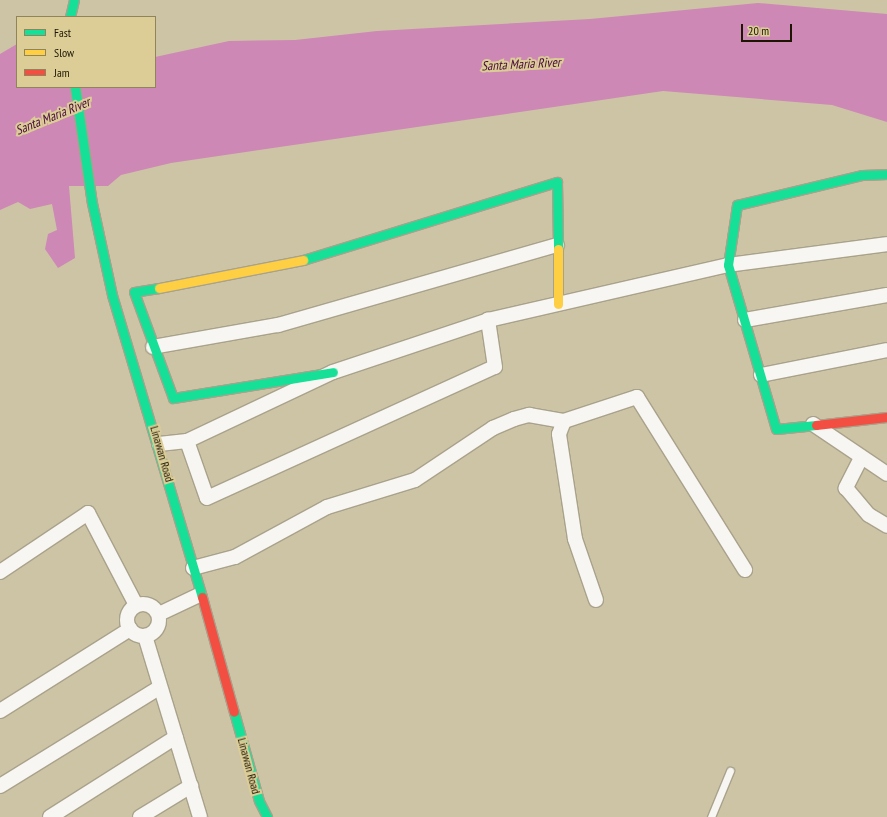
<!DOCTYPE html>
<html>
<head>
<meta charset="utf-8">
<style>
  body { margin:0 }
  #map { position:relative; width:887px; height:817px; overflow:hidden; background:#cdc4a6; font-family:"PT Sans Narrow",sans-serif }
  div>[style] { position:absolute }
  .water>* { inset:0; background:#ce88b5 }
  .roads { filter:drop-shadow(1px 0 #a9a28b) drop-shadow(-1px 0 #a9a28b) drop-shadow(0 1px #a9a28b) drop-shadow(0 -1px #a9a28b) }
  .lane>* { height:7px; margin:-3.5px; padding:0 3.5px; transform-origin:3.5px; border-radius:3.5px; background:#f8f6f2 }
  .street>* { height:14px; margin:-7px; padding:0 7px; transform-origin:7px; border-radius:7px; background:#f8f6f2 }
  .street>.ring { margin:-7px; padding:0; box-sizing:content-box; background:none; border:14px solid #f8f6f2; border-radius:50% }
  .fast>* { height:9px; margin:-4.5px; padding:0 4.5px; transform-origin:4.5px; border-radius:4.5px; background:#16e098 }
  .slow>* { height:9px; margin:-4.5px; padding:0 4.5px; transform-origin:4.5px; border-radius:4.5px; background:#ffcf43 }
  .jam>* { height:9px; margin:-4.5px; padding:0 4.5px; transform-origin:4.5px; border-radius:4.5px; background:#f24e42 }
  span { translate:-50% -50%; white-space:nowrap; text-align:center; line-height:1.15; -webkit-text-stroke:4px #dccd97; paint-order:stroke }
  .street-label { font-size:12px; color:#1c1603 }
  .water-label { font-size:13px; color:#470a3e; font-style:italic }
  .legend { position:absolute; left:16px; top:16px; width:140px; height:72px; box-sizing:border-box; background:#dccd97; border:1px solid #8f845c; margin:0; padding:5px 7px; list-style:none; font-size:12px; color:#1c1603 }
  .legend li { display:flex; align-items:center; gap:8px; height:20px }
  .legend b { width:20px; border:1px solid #8f845c }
  .scale { position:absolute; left:741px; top:24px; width:51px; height:18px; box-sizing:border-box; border:2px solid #1c1603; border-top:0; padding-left:5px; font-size:12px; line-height:14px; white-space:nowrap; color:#1c1603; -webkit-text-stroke:3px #dccd97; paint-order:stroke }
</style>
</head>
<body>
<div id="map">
  <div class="water">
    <i style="clip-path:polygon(758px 3px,887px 14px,887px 122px,832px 105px,663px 91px,171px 163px,121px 175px,108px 186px,69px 186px,75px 258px,58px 268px,45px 249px,48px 234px,57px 230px,52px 204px,30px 209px,18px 202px,0 210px,0 54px,17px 44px,17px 87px,155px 87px,155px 57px,229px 41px,295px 40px,377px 31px,590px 19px)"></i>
  </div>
  <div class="roads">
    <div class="lane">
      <i style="left:711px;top:817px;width:50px;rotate:-67.6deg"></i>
    </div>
    <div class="street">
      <i style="left:745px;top:320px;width:144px;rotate:-10deg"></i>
      <i style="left:153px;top:347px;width:127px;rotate:-10deg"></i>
      <i style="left:278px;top:325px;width:290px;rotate:-16deg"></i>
      <i style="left:761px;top:375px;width:128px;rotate:-11.2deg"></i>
      <i style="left:813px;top:424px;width:89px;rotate:34deg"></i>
      <i style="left:187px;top:441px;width:60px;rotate:70.7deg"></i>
      <i style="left:207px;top:498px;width:316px;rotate:-24.5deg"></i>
      <i style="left:495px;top:367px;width:48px;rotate:-98.5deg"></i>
      <i style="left:159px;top:444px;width:28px;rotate:-6deg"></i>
      <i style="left:187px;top:441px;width:161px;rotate:-25.3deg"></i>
      <i style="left:333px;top:372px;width:163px;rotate:-18.5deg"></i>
      <i style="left:488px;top:320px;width:246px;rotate:-12.9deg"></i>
      <i style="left:728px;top:265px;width:160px;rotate:-7.5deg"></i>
      <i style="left:861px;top:458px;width:34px;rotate:117deg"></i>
      <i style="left:846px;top:488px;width:35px;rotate:50deg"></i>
      <i style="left:869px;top:515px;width:21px;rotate:31deg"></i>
      <i style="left:193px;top:568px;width:43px;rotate:-14.7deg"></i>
      <i style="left:235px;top:557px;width:105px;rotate:-28.5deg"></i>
      <i style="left:327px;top:507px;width:92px;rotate:-17.1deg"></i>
      <i style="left:415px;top:480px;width:94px;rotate:-33.7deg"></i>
      <i style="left:493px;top:428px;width:23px;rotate:-23deg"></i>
      <i style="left:514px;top:419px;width:16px;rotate:-15deg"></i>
      <i style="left:529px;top:415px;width:36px;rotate:10deg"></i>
      <i style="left:0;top:572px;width:106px;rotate:-33.8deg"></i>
      <i style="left:88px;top:513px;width:104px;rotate:62.4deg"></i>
      <i style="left:596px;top:600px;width:65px;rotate:-109deg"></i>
      <i style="left:575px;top:539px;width:106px;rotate:-98.7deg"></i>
      <i style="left:559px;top:434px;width:14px;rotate:-69deg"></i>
      <i style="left:564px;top:421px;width:77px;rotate:-18.2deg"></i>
      <i style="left:637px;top:397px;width:204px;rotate:58deg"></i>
      <i class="ring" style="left:127px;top:604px;width:18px;height:18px"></i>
      <i style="left:159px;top:614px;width:44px;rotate:-25.4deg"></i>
      <i style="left:145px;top:636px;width:189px;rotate:73.1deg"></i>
      <i style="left:0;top:711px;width:154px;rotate:-32.2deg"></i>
      <i style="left:0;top:786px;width:188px;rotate:-31.7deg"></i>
      <i style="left:50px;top:817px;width:149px;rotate:-32.4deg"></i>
      <i style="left:140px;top:817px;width:60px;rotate:-31.3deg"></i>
    </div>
    <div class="fast">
      <i style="left:70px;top:17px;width:17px;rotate:-77deg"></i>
      <i style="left:75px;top:87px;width:117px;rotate:81.7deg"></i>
      <i style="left:92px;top:203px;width:94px;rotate:77.7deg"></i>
      <i style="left:112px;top:295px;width:315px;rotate:73.4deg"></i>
      <i style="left:303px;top:260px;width:266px;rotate:-17.1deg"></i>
      <i style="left:557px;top:182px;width:67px;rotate:89.1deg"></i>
      <i style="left:159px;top:288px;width:25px;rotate:171deg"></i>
      <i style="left:134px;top:292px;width:113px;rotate:69.8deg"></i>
      <i style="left:173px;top:398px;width:162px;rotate:-9.2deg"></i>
      <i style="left:816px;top:425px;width:40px;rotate:174.3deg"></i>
      <i style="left:776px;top:429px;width:171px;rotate:-106.3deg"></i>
      <i style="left:728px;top:265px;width:61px;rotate:-81.5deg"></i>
      <i style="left:737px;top:205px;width:129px;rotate:-13.5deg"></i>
      <i style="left:862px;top:175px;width:25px;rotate:-2deg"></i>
      <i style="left:234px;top:712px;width:92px;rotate:74.3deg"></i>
      <i style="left:259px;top:801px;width:18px;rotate:63deg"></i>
    </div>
    <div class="slow">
      <i style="left:558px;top:249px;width:55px;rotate:90deg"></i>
      <i style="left:159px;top:288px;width:147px;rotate:-11deg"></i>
    </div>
    <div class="jam">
      <i style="left:816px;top:425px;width:71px;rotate:-6.4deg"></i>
      <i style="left:202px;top:597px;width:119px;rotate:74.5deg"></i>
    </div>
  </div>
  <div class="street-label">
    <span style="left:162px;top:454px;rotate:74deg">Linawan Road</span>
    <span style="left:249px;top:766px;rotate:75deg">Linawan Road</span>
  </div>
  <div class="water-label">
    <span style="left:521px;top:65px;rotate:-3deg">Santa Maria River</span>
    <span style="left:53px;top:117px;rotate:-22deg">Santa Maria River</span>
  </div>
  <ul class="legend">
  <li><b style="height:5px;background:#16e098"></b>Fast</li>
  <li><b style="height:5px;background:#ffcf43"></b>Slow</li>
  <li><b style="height:5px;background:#f24e42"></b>Jam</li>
  </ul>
  <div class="scale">20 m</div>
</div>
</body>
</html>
